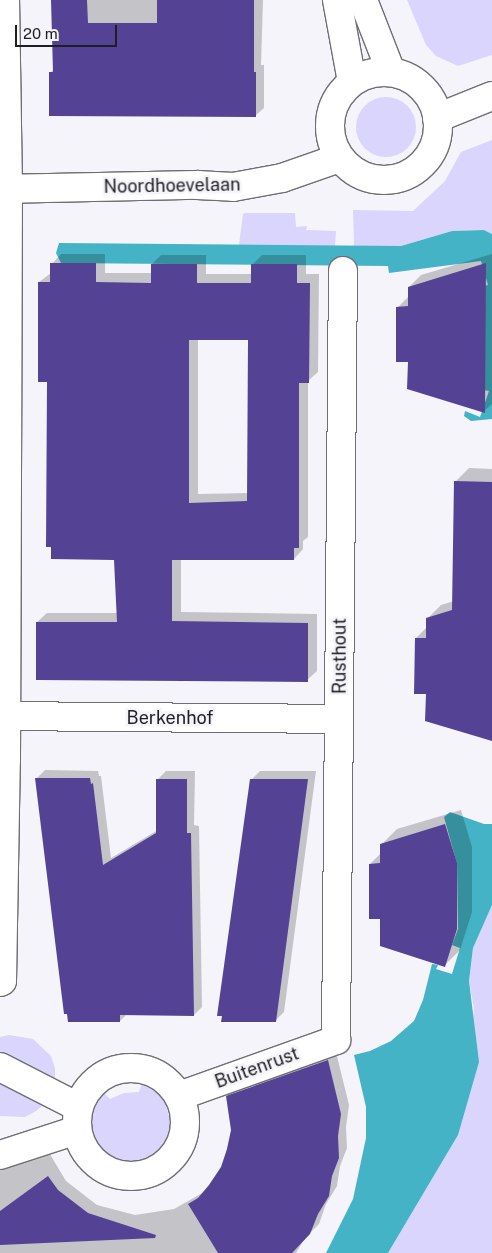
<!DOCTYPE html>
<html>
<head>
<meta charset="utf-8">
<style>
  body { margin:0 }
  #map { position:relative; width:492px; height:1253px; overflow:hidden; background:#f4f4fa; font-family:"Public Sans",sans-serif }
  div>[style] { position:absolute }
  .green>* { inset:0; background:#d9d5fc }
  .round { border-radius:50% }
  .water>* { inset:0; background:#43b3c5 }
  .shadow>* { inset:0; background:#0003 }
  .building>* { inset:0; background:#544394 }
  .roads { filter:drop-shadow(1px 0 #6e6e73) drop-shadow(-1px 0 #6e6e73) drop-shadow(0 1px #6e6e73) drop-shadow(0 -1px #6e6e73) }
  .street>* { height:28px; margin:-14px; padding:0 14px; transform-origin:14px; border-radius:14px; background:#fff }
  .street>.ring { margin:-14px; padding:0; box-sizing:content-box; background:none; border:28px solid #fff; border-radius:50% }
  .secondary>* { height:28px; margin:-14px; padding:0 14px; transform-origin:14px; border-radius:14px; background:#fff }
  .secondary>.ring { margin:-14px; padding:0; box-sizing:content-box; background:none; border:28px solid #fff; border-radius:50% }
  span { translate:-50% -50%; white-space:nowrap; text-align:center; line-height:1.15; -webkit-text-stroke:5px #f4f4fa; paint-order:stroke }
  .street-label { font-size:18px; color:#1f1f21 }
  .scale { position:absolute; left:15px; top:25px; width:102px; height:22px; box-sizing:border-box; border:2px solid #1f1f21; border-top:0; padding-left:6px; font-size:15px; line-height:18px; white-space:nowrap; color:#1f1f21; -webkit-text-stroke:4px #f4f4fa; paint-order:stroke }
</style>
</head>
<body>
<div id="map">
  <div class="green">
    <i style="clip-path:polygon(407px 0,492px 0,492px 55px,458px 66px,436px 56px,426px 45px)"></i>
    <i class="round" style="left:356px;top:97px;width:60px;height:60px"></i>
    <i style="clip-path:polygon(492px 140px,492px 234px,484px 230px,452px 231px,401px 246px,354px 246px,353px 210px,413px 211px,445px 181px,461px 152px)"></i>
    <i style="clip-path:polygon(245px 213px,295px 213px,296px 227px,307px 226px,306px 230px,336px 231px,335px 246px,239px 245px,243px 214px)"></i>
    <i style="clip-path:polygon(492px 905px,492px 1253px,388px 1253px,458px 1135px,474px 1009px,469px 981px,473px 948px)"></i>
    <i style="clip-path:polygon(9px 1035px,33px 1039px,51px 1056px,55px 1068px,55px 1081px,46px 1103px,36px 1111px,25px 1117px,0 1116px,0 1037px)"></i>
    <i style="clip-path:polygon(142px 1084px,159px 1094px,165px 1102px,171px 1123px,169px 1134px,165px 1144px,149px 1158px,138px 1162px,117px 1160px,99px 1147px,94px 1138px,91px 1127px,94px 1106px,104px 1093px,110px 1099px,124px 1093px,139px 1092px)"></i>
  </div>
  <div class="water">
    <i style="clip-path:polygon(484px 230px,492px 234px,492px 419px,471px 421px,464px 416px,465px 411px,480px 417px,489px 391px,479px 389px,480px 287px,488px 285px,481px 261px,389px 273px,388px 266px,61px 263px,56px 253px,59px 243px,401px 246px,452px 231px)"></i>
    <i style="clip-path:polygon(450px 812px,484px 824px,492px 824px,492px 905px,473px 948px,469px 981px,479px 1062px,458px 1135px,388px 1253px,326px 1253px,353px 1199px,366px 1138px,366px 1107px,354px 1055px,370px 1051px,391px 1041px,414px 1021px,423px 1000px,432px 964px,438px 965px,436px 969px,452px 974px,460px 948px,452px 945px,458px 929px,457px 864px,444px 817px)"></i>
  </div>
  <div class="shadow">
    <i style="clip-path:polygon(54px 0,263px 0,261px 65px,264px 65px,264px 108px,255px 116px,51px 72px,55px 68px)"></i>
    <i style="clip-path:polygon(evenodd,61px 254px,105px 254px,105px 273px,152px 273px,152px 264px,161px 255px,206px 255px,206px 274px,252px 274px,252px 265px,262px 255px,306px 255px,306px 274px,319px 274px,318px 372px,308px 381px,308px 537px,303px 541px,303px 549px,294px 559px,181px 559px,181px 612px,317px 614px,317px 671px,307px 680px,37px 622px,47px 613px,118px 613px,115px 558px,48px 381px,39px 282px,51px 273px,52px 264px,61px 254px,198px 338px,249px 339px,249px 493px,198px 494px,198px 338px)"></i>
    <i style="clip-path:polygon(492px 254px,492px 404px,484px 411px,409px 361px,398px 307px,409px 296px,409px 287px,421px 275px)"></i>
    <i style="clip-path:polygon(469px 468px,492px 469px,492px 738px,427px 692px,416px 638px,427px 627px,427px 619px,441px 605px,454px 601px,455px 482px)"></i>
    <i style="clip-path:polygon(45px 770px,98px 771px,99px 776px,101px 776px,111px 858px,158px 830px,157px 780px,166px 771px,195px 771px,194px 825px,199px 826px,202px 1007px,194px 1015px,127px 1014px,120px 1021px,37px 778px)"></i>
    <i style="clip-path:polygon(260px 771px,316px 771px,284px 1012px,275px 1021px,251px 780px)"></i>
    <i style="clip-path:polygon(461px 810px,472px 847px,472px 912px,460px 950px,445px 965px,381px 918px,370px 864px,381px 853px,381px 845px,397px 829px)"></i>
    <i style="clip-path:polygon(336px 1052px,349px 1105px,346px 1127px,347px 1148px,340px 1166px,337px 1186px,326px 1204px,319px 1224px,305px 1238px,296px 1253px,0 1253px,0 1164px,48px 1151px,66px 1181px,97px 1205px,135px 1215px,174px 1209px,204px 1192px,222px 1168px,232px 1130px,227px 1096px,236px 1088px)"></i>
  </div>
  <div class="building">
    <i style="clip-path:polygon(51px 0,87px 0,88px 23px,157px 23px,157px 0,254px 0,254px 72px,256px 72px,256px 117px,49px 116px,49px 72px,53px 72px)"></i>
    <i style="clip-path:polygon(evenodd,50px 263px,96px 263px,96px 282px,151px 283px,151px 264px,197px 264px,197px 283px,251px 283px,251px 264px,297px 264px,297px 283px,310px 283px,309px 383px,299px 383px,299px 548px,294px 548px,294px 560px,172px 560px,172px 621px,308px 623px,308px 682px,36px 680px,36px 622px,117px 622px,114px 560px,51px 559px,51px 547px,46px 547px,47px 382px,38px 382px,38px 282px,50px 282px,50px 263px,189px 340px,248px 340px,247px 501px,189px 503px,189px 340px)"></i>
    <i style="clip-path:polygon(486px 263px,485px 413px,407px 389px,408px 362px,396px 362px,396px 307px,408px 306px,408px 287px)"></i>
    <i style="clip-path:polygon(454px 481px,492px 482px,492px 741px,425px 721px,426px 694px,414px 694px,415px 638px,426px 638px,426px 618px,452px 610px)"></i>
    <i style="clip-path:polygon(35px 778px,90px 778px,91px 784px,93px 783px,103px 865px,156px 833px,156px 779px,187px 779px,187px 833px,191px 833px,194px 1016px,120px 1015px,120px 1022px,68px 1022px,67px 1014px,64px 1014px)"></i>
    <i style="clip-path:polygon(250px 779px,308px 779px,276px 1022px,221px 1022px,222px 1016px,217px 1016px)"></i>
    <i style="clip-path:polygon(445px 824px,457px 863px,457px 929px,445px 967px,380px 946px,380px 919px,369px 919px,369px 864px,380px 863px,380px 844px)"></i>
    <i style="clip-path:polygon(328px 1060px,341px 1114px,338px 1136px,339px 1158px,332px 1176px,329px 1196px,318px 1214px,310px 1234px,292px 1253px,218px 1253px,188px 1204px,198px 1198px,209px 1185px,221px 1167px,227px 1149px,231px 1130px,226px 1096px)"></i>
    <i style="clip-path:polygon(48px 1176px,58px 1190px,88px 1213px,156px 1235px,155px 1238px,0 1245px,0 1211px)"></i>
  </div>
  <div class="roads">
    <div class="street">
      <i style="left:0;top:716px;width:339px;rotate:0.5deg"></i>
      <i style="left:0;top:982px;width:2px;rotate:-27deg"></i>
      <i style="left:2px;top:981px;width:221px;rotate:-89deg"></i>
      <i style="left:6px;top:760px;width:571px;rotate:-89.8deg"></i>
      <i style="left:8px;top:189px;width:189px;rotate:-90.9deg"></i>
      <i style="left:0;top:1067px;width:88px;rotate:27.1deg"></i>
      <i class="ring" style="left:77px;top:1068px;width:80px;height:80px"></i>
      <i style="left:179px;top:1096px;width:167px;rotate:-19.6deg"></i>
      <i style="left:336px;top:1040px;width:769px;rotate:-89.48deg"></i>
      <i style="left:0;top:1155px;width:81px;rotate:-18deg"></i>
    </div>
    <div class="secondary">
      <i style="left:337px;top:0;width:83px;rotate:79.6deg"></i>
      <i style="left:363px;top:0;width:77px;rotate:68.7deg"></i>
      <i class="ring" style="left:330px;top:72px;width:80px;height:80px"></i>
      <i style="left:437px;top:118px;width:59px;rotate:-21.8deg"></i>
      <i style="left:0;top:189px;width:197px;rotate:-1.2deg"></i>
      <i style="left:197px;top:185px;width:36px;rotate:3deg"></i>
      <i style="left:233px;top:187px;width:50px;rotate:-10.4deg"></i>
      <i style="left:282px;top:178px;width:60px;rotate:-19.3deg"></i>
    </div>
  </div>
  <div class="street-label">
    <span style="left:172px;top:186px;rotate:-1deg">Noordhoevelaan</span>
    <span style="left:340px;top:656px;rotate:-90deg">Rusthout</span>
    <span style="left:170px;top:718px">Berkenhof</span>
    <span style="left:257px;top:1068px;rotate:-20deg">Buitenrust</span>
  </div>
  <div class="scale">20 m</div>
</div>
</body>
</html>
